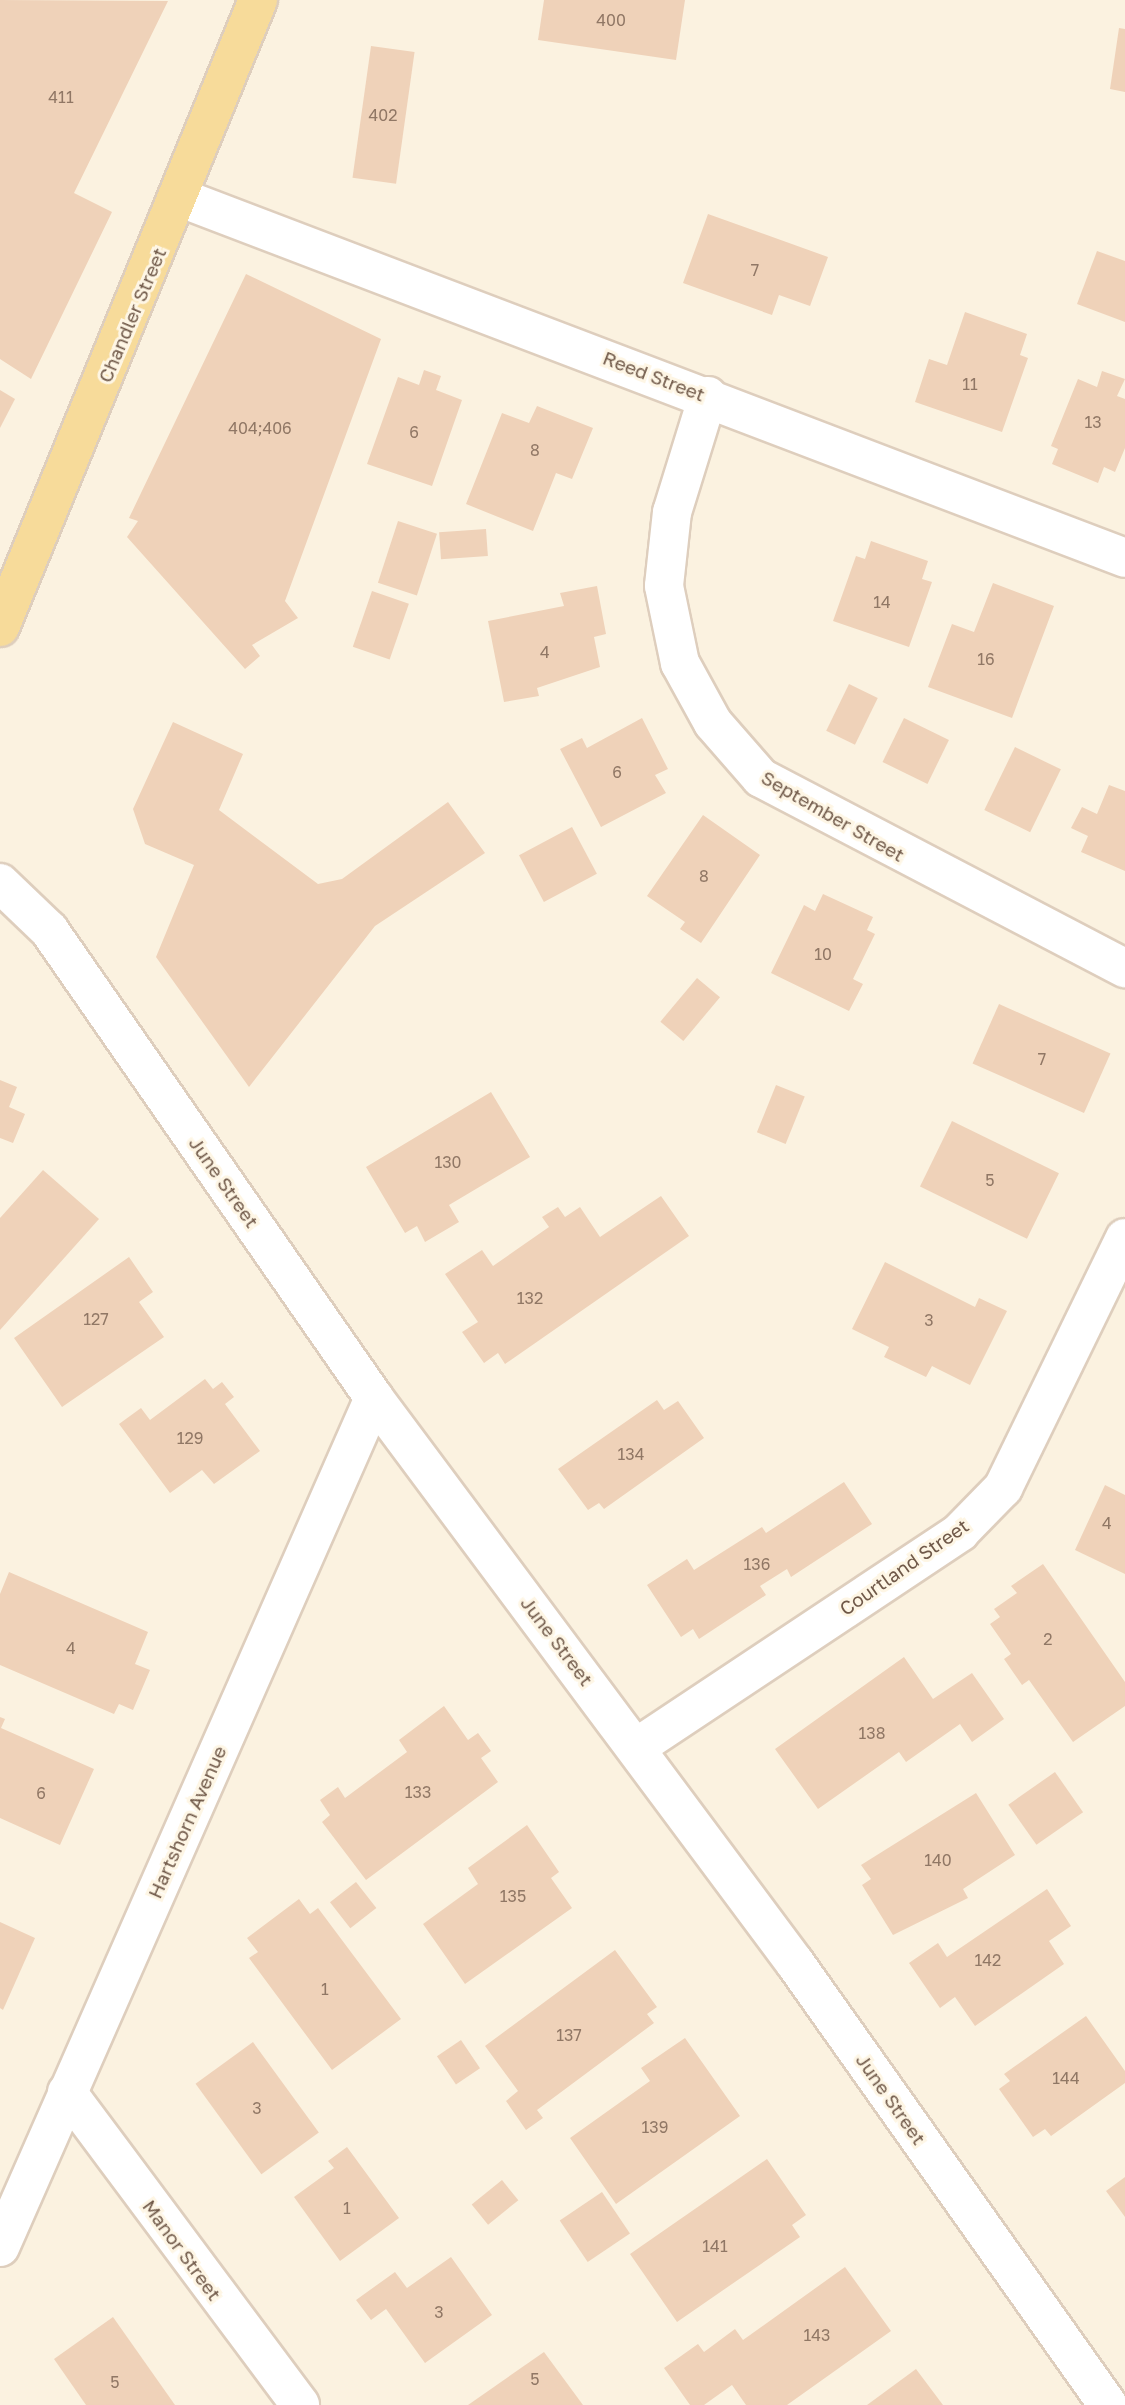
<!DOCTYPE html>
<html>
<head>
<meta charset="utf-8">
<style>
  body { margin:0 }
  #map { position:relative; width:1125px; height:2405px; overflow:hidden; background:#fbf2e0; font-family:"Golos Text",sans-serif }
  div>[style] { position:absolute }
  .building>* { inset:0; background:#efd2b9; transform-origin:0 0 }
  .roads { filter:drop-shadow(2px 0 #decebd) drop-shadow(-2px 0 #decebd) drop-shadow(0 2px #decebd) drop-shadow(0 -2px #decebd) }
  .minor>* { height:38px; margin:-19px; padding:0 19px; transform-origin:19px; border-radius:19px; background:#fff }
  .major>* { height:38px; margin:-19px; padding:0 19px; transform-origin:19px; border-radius:19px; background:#f7db9a }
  span { translate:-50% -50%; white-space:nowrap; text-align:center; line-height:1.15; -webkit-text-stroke:6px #fef6e5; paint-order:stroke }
  .number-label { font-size:16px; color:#907765 }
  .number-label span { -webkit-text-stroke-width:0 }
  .street-label { font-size:19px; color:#705949 }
</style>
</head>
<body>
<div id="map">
  <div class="building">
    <i style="clip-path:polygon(0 0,168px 1px,74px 193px,112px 212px,31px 379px,0 359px)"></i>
    <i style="clip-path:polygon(544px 0,685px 0,676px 60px,538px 40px)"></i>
    <i style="clip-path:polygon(1119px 28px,1125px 29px,1125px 92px,1110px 89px)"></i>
    <i style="left:371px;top:46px;width:44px;height:133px;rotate:8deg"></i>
    <i style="clip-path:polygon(708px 214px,828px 257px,810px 306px,779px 295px,772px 315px,683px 283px)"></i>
    <i style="clip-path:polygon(1097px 251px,1125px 261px,1125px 322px,1077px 304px)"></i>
    <i style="clip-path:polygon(246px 274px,381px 339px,285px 601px,298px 618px,252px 645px,260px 656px,245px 669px,127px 537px,138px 521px,129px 518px)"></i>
    <i style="clip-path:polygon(965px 312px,1027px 334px,1020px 355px,1028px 358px,1002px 432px,915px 402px,929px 359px,947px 365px)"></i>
    <i style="clip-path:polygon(424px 370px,441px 376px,436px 390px,462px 400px,432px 486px,367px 464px,398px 377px,419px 385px)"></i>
    <i style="clip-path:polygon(1102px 371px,1125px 379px,1117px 396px,1125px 399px,1125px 448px,1115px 472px,1104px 467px,1098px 483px,1052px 464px,1058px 449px,1051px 446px,1078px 379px,1097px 387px)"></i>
    <i style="clip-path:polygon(0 390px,15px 399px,0 428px)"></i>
    <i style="clip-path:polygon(537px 406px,593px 428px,572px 479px,556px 473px,533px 531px,466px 504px,502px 413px,529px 423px)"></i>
    <i style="left:398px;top:521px;width:41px;height:65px;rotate:18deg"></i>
    <i style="left:486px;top:529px;width:27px;height:47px;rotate:86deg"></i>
    <i style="clip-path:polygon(871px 541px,928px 561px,922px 579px,932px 582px,909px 647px,833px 621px,856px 556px,865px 559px)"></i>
    <i style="clip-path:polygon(993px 583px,1054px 606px,1012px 718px,928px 687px,952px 624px,974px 632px)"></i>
    <i style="clip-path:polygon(597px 586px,606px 634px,594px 637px,600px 667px,537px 688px,539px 696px,504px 702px,488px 621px,564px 606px,560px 593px)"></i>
    <i style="left:372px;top:591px;width:39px;height:59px;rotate:19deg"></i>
    <i style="left:849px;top:684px;width:32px;height:52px;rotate:26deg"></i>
    <i style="clip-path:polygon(642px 718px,668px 769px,655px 775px,666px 793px,601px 827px,560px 749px,582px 738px,587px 748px)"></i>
    <i style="left:904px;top:718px;width:50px;height:49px;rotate:26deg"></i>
    <i style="clip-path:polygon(173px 722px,243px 754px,219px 810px,318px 884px,342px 879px,448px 802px,485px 853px,375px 926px,249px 1087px,156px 957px,194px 865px,145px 844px,133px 809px)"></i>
    <i style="left:1015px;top:747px;width:51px;height:70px;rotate:26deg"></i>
    <i style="clip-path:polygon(1109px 785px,1125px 791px,1125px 871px,1081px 852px,1088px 836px,1071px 828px,1082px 807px,1097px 814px)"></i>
    <i style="clip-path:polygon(703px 815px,760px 855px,701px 943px,680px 929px,685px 922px,647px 896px)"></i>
    <i style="left:572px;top:827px;width:53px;height:60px;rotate:62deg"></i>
    <i style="clip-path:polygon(823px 894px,873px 917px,867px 930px,875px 934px,853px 979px,863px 984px,849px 1011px,771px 973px,804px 905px,815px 911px)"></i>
    <i style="left:697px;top:978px;width:30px;height:57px;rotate:40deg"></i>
    <i style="left:999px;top:1004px;width:122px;height:65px;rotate:24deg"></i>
    <i style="clip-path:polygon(0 1080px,17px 1087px,9px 1107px,25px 1114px,13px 1143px,0 1138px)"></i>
    <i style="left:776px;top:1085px;width:31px;height:51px;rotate:22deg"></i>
    <i style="clip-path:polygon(491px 1092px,530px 1157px,449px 1205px,459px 1222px,425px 1242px,417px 1226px,405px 1233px,366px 1167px)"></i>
    <i style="left:952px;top:1121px;width:119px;height:73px;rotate:26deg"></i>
    <i style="clip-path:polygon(43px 1170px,99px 1219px,0 1330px,0 1218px)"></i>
    <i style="clip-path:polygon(661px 1196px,689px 1236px,505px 1364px,498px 1353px,484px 1363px,462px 1332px,478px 1322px,445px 1274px,482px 1250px,493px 1266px,549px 1227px,542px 1217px,558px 1207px,565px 1217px,580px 1207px,600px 1237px)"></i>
    <i style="clip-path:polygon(129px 1257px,153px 1292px,139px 1302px,164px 1337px,62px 1407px,14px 1338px)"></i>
    <i style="clip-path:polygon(885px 1262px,975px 1307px,979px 1298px,1007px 1311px,970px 1385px,932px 1366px,926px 1377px,884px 1357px,889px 1347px,852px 1329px)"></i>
    <i style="clip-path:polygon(205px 1379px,213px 1389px,222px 1382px,234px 1397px,225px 1404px,260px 1451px,214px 1484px,202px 1470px,170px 1493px,119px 1424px,141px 1408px,150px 1420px)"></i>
    <i style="clip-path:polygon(657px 1400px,664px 1410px,678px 1401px,704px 1438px,604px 1509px,599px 1503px,588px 1510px,558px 1469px)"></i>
    <i style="clip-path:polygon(844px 1482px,872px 1524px,791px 1577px,787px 1569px,760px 1586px,766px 1595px,699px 1639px,693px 1629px,681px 1637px,647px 1585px,687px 1559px,694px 1570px,762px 1527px,766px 1533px)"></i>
    <i style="clip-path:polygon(1105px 1485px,1125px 1495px,1125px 1574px,1075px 1550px)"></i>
    <i style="clip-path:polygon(1043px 1564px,1125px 1682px,1125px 1706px,1073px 1742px,1029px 1680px,1022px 1685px,1004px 1659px,1011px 1654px,990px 1624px,1000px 1617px,994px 1609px,1017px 1593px,1011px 1586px)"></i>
    <i style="clip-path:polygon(9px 1572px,148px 1632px,135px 1664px,150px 1670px,133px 1710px,119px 1704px,114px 1714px,0 1665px,0 1594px)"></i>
    <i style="clip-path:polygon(904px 1657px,933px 1699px,972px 1673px,1004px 1719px,972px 1742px,960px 1724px,906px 1762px,899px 1752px,818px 1809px,775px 1749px)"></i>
    <i style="clip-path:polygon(444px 1706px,468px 1740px,478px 1733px,491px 1751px,481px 1758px,498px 1782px,366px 1880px,322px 1822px,330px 1815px,320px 1800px,338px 1787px,345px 1798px,407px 1752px,399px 1740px)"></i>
    <i style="clip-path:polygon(0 1717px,5px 1719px,1px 1728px,94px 1769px,60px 1845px,0 1818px)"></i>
    <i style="left:1055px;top:1772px;width:49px;height:57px;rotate:55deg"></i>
    <i style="clip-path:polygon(976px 1793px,1015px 1855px,963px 1889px,968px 1898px,893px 1935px,862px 1885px,871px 1879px,861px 1865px)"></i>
    <i style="clip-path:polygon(527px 1825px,559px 1872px,551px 1878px,572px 1908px,465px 1984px,423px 1924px,478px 1884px,468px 1868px)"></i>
    <i style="left:356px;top:1882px;width:33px;height:33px;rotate:52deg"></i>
    <i style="clip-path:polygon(1047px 1889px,1071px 1926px,1049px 1941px,1064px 1964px,975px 2026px,955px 1997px,940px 2008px,909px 1963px,938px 1943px,947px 1957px)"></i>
    <i style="clip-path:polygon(299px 1899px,310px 1914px,318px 1908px,401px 2019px,332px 2070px,249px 1958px,258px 1952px,247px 1938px)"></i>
    <i style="clip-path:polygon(0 1922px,35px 1938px,3px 2010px,0 2008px)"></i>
    <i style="clip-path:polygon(615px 1950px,657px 2007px,647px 2014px,654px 2023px,537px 2110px,543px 2118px,526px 2130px,506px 2101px,518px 2091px,485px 2046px)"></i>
    <i style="clip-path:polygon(1086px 2016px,1125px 2071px,1125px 2083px,1051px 2136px,1045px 2129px,1033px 2137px,999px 2089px,1010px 2081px,1004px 2074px)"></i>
    <i style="clip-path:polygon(685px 2038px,740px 2116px,616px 2204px,570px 2138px,650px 2081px,641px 2068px)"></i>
    <i style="left:461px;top:2040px;width:34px;height:29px;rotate:56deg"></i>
    <i style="left:253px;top:2042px;width:112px;height:71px;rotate:54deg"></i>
    <i style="clip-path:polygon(347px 2147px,399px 2218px,340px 2261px,294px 2197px,334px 2168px,328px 2161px)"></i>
    <i style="clip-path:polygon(767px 2159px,806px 2215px,792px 2225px,800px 2237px,677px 2322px,630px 2254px)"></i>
    <i style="clip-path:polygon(1125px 2177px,1125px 2217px,1106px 2191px)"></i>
    <i style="left:502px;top:2180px;width:26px;height:39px;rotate:51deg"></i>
    <i style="left:602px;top:2192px;width:50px;height:51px;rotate:56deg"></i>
    <i style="clip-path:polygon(451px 2257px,492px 2315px,425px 2363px,386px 2309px,371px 2320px,356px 2300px,395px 2272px,407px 2288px)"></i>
    <i style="clip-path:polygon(845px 2267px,891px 2331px,787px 2405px,746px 2405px,732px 2385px,704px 2405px,690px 2405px,664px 2368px,698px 2344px,704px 2352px,735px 2329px,743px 2340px)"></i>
    <i style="clip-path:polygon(113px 2317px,175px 2405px,86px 2405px,54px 2359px)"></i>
    <i style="clip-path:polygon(544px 2352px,583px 2405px,468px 2405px)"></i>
    <i style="clip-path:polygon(916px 2369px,943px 2405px,867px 2405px)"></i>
  </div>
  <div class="roads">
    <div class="minor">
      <i style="left:181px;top:198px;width:1010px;rotate:20.87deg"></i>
      <i style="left:708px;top:396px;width:121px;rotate:107.2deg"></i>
      <i style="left:672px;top:512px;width:74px;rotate:96.2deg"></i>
      <i style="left:664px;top:586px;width:79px;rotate:78.3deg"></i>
      <i style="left:680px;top:663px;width:68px;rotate:61.2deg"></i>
      <i style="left:713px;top:723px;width:73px;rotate:48.9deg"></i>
      <i style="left:761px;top:778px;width:411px;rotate:27.6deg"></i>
      <i style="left:0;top:883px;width:68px;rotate:43.8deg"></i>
      <i style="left:49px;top:930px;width:570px;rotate:55.22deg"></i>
      <i style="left:374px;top:1398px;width:705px;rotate:53.31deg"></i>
      <i style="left:795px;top:1963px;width:542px;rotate:54.7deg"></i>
      <i style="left:637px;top:1747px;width:388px;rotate:-33.6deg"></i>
      <i style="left:960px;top:1532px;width:62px;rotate:-45.7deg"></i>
      <i style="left:1003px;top:1488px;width:278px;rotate:-64deg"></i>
      <i style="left:67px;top:2092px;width:390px;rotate:53.3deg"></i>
      <i style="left:0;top:2247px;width:928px;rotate:-66.23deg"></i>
    </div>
    <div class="major">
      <i style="left:0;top:627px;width:678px;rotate:-67.63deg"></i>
    </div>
  </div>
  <div class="number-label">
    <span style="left:611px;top:20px">400</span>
    <span style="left:61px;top:97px">411</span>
    <span style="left:383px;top:115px">402</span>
    <span style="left:755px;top:270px">7</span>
    <span style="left:970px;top:384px">11</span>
    <span style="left:1093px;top:422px">13</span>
    <span style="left:260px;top:428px">404;406</span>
    <span style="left:414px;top:432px">6</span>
    <span style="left:535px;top:450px">8</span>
    <span style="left:882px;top:602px">14</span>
    <span style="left:545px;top:652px">4</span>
    <span style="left:986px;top:659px">16</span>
    <span style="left:617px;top:772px">6</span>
    <span style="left:704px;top:876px">8</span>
    <span style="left:823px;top:954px">10</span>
    <span style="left:1042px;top:1059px">7</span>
    <span style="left:448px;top:1162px">130</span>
    <span style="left:990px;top:1180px">5</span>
    <span style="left:530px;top:1298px">132</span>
    <span style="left:96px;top:1319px">127</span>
    <span style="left:929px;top:1320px">3</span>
    <span style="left:190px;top:1438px">129</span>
    <span style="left:631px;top:1454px">134</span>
    <span style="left:1107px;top:1523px">4</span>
    <span style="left:757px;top:1564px">136</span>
    <span style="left:1048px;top:1639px">2</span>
    <span style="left:71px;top:1648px">4</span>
    <span style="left:872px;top:1733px">138</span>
    <span style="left:418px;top:1792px">133</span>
    <span style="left:41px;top:1793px">6</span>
    <span style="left:938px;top:1860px">140</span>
    <span style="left:513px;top:1896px">135</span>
    <span style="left:988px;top:1960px">142</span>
    <span style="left:325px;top:1989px">1</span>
    <span style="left:569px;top:2035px">137</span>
    <span style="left:1066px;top:2078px">144</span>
    <span style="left:257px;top:2108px">3</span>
    <span style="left:655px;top:2127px">139</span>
    <span style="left:347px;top:2208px">1</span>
    <span style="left:715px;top:2246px">141</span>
    <span style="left:439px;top:2312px">3</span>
    <span style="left:817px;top:2335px">143</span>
    <span style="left:535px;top:2379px">5</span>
    <span style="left:115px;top:2382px">5</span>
  </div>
  <div class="street-label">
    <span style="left:132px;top:315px;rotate:-67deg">Chandler Street</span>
    <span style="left:654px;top:376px;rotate:21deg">Reed Street</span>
    <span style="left:833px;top:816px;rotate:30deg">September Street</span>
    <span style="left:224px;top:1182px;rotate:55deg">June Street</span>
    <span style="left:904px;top:1567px;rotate:-35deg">Courtland Street</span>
    <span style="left:557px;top:1641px;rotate:53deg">June Street</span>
    <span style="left:187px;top:1822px;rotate:-66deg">Hartshorn Avenue</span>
    <span style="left:891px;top:2099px;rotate:55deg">June Street</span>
    <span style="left:182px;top:2250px;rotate:54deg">Manor Street</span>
  </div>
</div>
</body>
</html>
